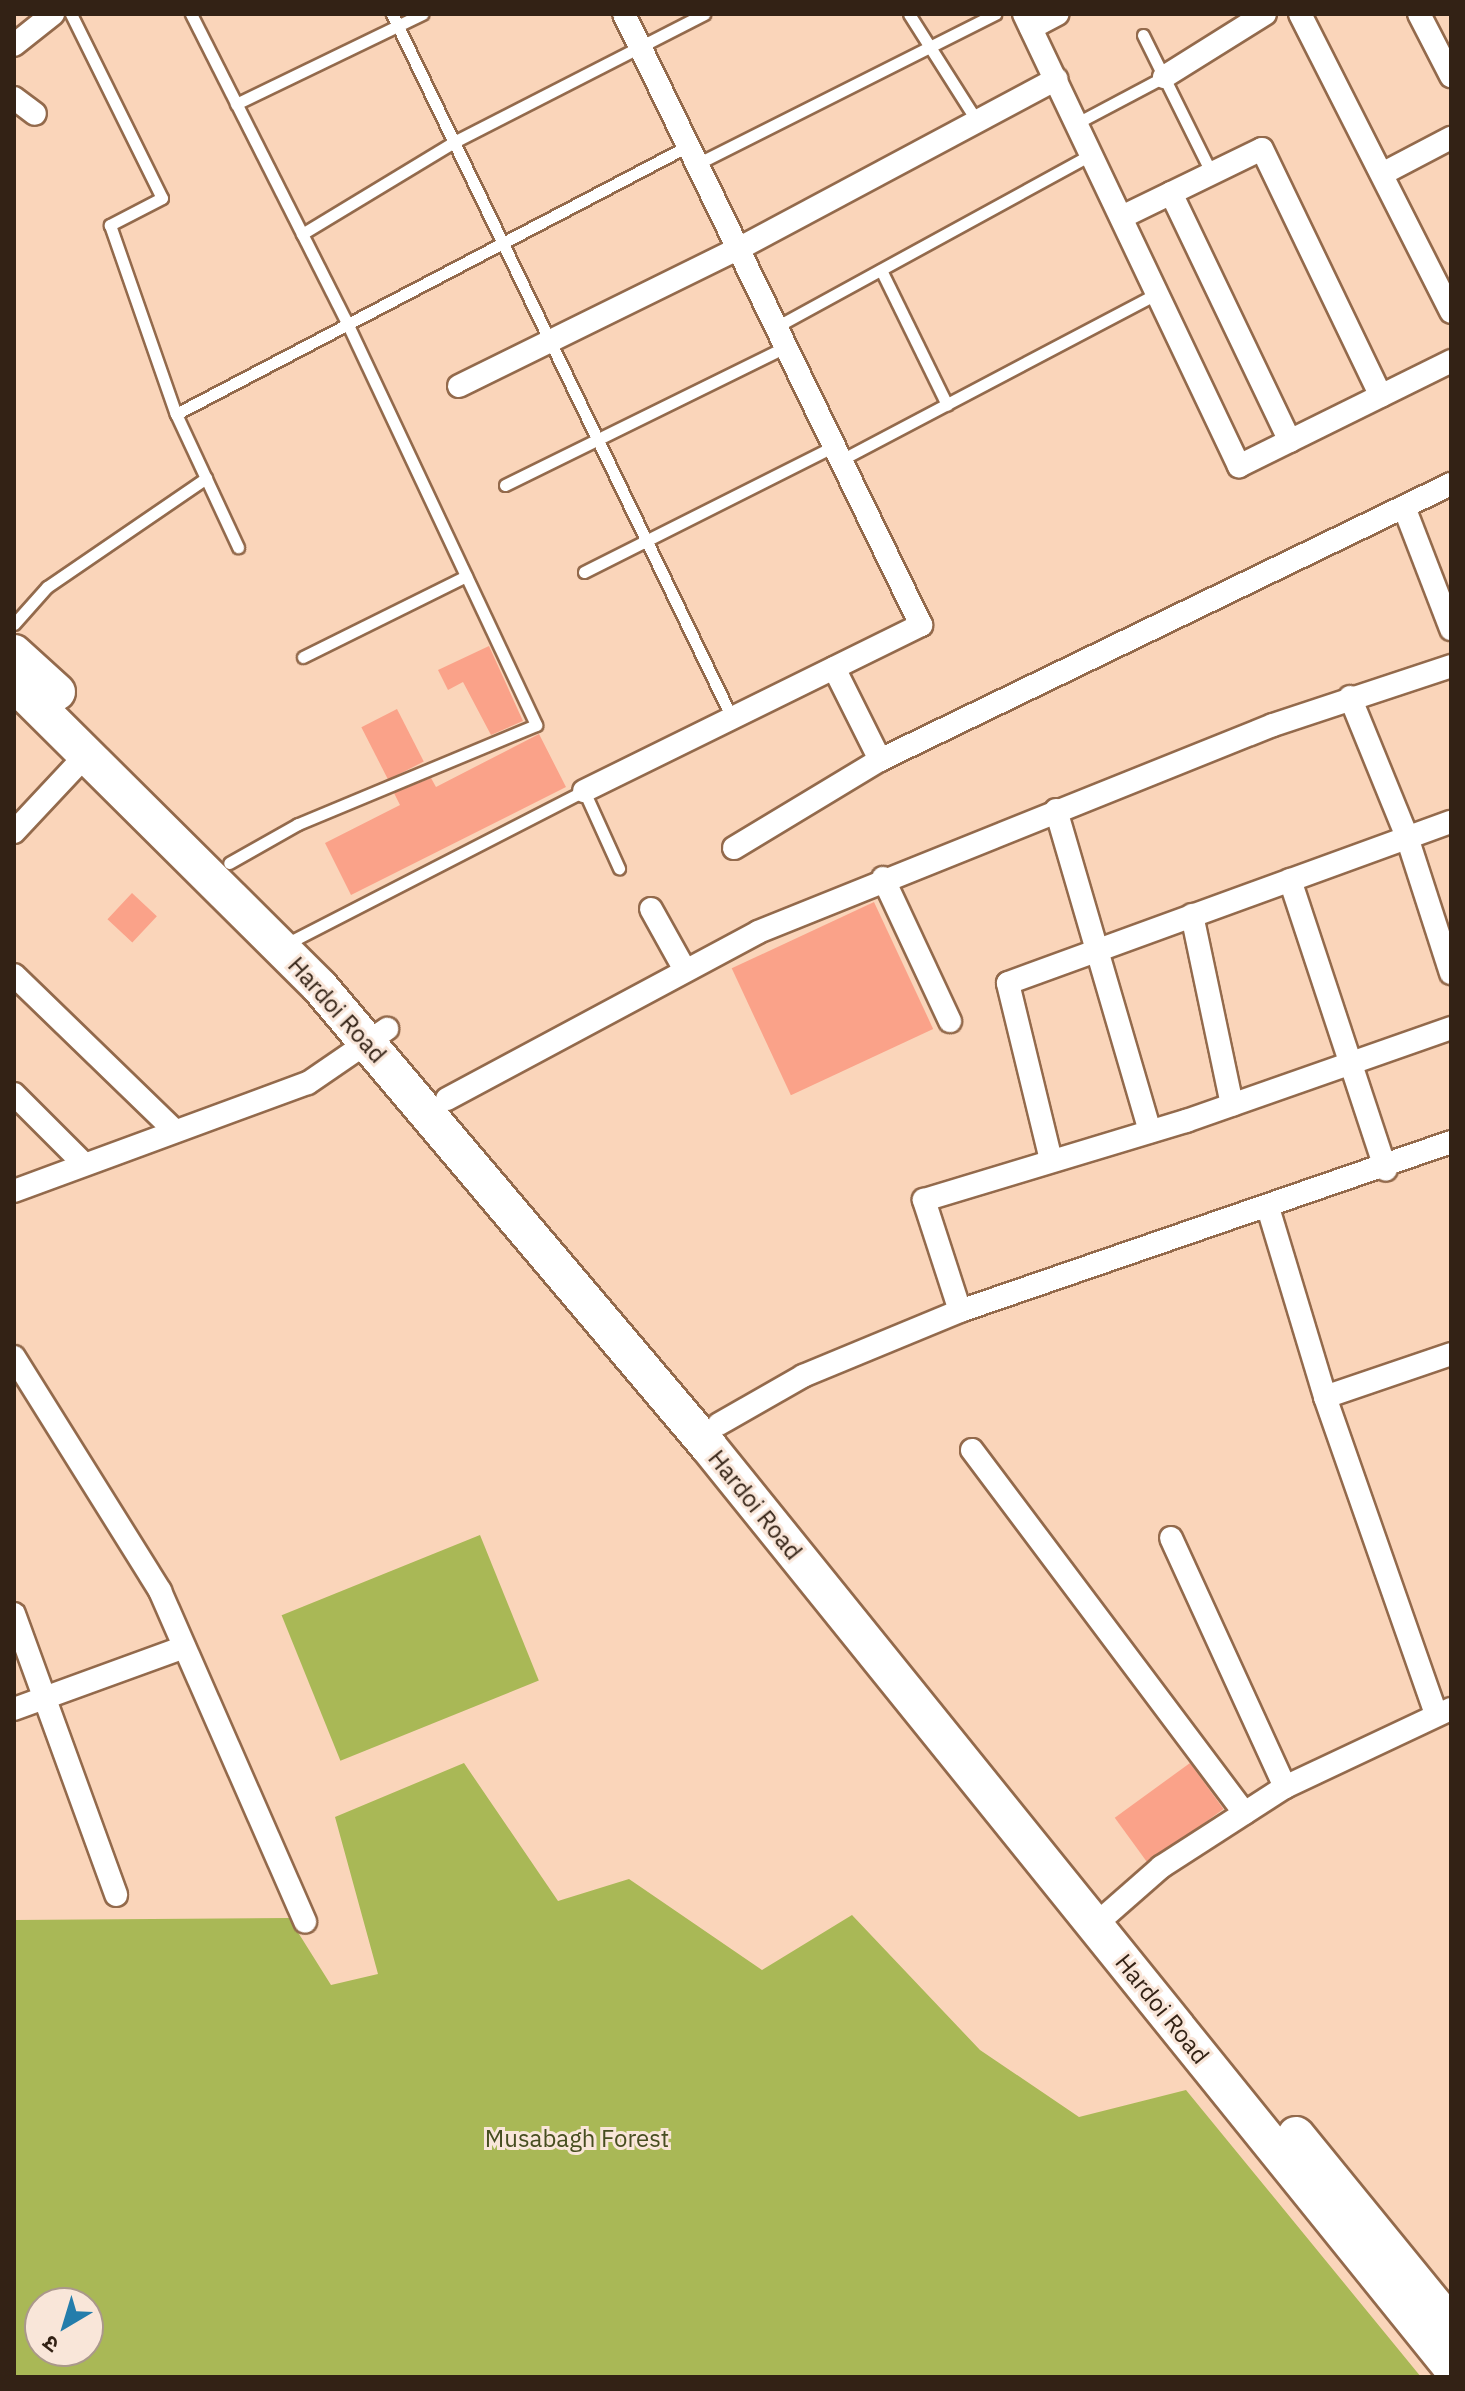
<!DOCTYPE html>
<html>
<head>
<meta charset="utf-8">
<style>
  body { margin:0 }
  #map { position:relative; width:1465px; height:2391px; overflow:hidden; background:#fad5ba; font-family:"IBM Plex Sans","Noto Sans Devanagari",sans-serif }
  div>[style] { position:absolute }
  .green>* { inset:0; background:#a9b856; transform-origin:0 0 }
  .building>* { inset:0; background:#faa289; transform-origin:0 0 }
  .roads { filter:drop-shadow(2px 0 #936a4c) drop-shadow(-2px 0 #936a4c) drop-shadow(0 2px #936a4c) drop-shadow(0 -2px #936a4c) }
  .lane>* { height:11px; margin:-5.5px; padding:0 5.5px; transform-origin:5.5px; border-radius:5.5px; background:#fff }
  .street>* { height:22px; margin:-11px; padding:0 11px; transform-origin:11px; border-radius:11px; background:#fff }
  .primary>* { height:36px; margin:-18px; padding:0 18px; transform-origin:18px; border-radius:18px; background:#fff }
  span { translate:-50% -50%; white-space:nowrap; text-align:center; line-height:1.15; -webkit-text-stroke:6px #f9e6d9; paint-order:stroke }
  .street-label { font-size:24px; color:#332215 }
  .park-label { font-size:24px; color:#474e20 }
  .frame { position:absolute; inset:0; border:16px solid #332215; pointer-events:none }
  .north { position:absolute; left:24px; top:2287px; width:80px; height:80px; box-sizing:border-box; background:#f9e6d9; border:2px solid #aa988b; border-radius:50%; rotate:218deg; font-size:22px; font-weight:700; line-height:32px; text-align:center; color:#332215 }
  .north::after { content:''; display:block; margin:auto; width:28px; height:36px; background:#247dab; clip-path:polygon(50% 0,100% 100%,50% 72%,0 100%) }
</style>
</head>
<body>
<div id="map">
  <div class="green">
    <i style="left:480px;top:1535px;width:157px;height:214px;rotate:68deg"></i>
    <i style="clip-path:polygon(evenodd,464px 1763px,558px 1901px,629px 1879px,762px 1970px,852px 1915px,980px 2050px,1079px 2117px,1186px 2090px,1421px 2377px,14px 2377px,14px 1920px,289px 1918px,331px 1985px,378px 1974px,335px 1817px,464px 1763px,40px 2303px,88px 2303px,88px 2351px,40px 2351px,40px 2303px)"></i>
  </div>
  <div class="building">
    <i style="clip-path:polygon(489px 646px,523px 721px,491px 735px,463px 682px,448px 690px,438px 670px)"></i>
    <i style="left:397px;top:709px;width:59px;height:40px;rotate:63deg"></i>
    <i style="clip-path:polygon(539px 734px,566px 787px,351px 895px,325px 843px,400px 805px,394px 793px,431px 778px,436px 787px)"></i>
    <i style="left:132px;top:893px;width:34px;height:36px;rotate:43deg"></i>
    <i style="left:874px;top:902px;width:140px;height:157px;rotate:65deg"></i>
    <i style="left:1190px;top:1763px;width:57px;height:93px;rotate:54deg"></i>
  </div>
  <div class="roads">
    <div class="lane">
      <i style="left:71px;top:14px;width:205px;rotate:63.7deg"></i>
      <i style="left:162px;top:198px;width:59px;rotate:152.6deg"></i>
      <i style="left:110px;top:225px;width:200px;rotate:70.8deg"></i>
      <i style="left:176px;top:414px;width:147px;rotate:65deg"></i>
      <i style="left:191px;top:14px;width:348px;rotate:63.2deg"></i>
      <i style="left:348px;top:325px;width:442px;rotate:64.8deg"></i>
      <i style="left:536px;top:725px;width:258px;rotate:157.4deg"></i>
      <i style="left:298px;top:824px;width:79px;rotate:150.5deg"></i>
      <i style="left:392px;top:14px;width:782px;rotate:64.22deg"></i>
      <i style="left:909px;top:14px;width:127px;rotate:57.6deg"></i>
      <i style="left:1143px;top:35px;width:155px;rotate:63.6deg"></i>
      <i style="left:236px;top:104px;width:207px;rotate:-25.8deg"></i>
      <i style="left:1077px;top:123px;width:98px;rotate:-27.9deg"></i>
      <i style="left:697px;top:164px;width:334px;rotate:-26.7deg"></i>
      <i style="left:302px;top:234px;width:178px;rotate:-31.2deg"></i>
      <i style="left:454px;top:142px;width:281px;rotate:-27.1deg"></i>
      <i style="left:881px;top:270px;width:150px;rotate:63.9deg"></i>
      <i style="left:776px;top:327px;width:360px;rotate:-28.7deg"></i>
      <i style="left:176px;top:414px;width:578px;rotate:-27.63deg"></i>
      <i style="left:841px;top:460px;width:358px;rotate:-27.8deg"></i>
      <i style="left:505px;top:485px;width:313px;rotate:-26.2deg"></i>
      <i style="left:584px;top:572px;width:280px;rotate:-26.7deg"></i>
      <i style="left:14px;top:624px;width:50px;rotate:-48.3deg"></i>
      <i style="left:47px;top:587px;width:193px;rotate:-34.4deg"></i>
      <i style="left:303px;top:657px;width:182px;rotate:-26.4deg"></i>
      <i style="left:286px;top:944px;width:335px;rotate:-27.2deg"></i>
      <i style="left:584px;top:791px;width:85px;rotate:65.6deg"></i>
    </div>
    <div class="street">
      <i style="left:1024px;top:14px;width:501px;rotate:64.56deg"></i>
      <i style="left:1239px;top:466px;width:237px;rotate:-26.3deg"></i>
      <i style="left:1300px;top:14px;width:334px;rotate:63.1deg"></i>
      <i style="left:1419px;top:14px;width:70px;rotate:62.7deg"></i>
      <i style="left:1031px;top:28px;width:30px;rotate:-28deg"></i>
      <i style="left:14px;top:45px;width:50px;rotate:-38.5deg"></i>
      <i style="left:1164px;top:77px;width:119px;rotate:-32deg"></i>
      <i style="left:14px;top:98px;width:26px;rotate:37deg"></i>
      <i style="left:1382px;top:174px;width:78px;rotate:-27.6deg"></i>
      <i style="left:1171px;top:193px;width:275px;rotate:64.4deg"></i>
      <i style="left:1124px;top:216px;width:153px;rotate:-25.9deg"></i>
      <i style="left:1262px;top:149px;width:274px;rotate:64.3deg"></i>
      <i style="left:459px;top:386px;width:311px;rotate:-26.2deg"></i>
      <i style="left:738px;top:249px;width:361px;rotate:-28.1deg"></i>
      <i style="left:1404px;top:507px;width:131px;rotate:68.9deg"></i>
      <i style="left:834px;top:668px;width:103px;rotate:63.4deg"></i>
      <i style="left:1350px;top:697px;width:151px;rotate:67.8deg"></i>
      <i style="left:1407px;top:837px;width:143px;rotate:72.1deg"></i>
      <i style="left:584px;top:791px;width:376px;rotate:-26.2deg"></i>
      <i style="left:921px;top:625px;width:679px;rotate:-115.92deg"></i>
      <i style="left:1056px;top:810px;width:335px;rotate:73.7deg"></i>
      <i style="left:14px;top:832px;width:107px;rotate:-46.9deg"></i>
      <i style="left:734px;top:848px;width:170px;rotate:-31.1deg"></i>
      <i style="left:880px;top:760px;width:634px;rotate:-25.8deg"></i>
      <i style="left:883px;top:878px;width:158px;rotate:64.9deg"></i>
      <i style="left:1290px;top:880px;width:305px;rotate:71.7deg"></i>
      <i style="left:651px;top:909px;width:70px;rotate:60.9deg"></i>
      <i style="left:1192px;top:915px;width:194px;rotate:78.1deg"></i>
      <i style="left:14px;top:975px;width:223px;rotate:44.1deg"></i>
      <i style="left:14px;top:1094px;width:98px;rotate:45deg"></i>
      <i style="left:447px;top:1099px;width:353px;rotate:-28.2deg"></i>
      <i style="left:758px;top:932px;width:555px;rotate:-21.9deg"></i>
      <i style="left:1273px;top:725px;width:188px;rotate:-18.3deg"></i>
      <i style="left:1051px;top:1160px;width:182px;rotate:-103.7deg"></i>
      <i style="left:1008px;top:983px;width:471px;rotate:-20deg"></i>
      <i style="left:14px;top:1191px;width:313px;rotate:-20.2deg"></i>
      <i style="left:308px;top:1083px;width:96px;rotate:-34.4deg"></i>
      <i style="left:1269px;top:1211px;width:194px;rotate:73.2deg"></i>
      <i style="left:1325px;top:1397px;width:133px;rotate:-18.8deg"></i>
      <i style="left:960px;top:1311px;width:519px;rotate:-18.99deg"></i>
      <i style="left:14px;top:1357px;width:276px;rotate:58deg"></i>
      <i style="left:160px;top:1591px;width:361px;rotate:66.3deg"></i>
      <i style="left:1325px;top:1397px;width:336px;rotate:70.7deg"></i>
      <i style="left:719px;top:1424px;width:97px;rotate:-29.7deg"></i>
      <i style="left:803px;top:1376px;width:170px;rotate:-22.5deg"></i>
      <i style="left:960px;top:1311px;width:117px;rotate:-108deg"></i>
      <i style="left:924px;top:1200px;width:274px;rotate:-16.8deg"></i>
      <i style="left:1186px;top:1121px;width:281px;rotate:-19.3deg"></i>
      <i style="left:972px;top:1450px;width:454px;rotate:53.1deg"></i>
      <i style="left:1171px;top:1538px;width:274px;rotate:65.4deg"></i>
      <i style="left:14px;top:1614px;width:299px;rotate:70deg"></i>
      <i style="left:14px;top:1709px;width:181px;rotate:-20deg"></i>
      <i style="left:1095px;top:1925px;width:88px;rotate:-41.3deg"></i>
      <i style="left:1161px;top:1867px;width:148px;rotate:-32.8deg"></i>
      <i style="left:1285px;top:1787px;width:183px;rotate:-25.2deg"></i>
    </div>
    <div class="primary">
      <i style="left:14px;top:653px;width:58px;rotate:42.2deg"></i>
      <i style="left:14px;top:683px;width:431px;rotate:44.8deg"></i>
      <i style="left:320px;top:987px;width:602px;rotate:49.78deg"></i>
      <i style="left:709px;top:1447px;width:1182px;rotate:51.11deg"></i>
      <i style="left:1296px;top:2135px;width:245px;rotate:50.8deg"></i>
    </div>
  </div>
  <div class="street-label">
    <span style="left:337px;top:1010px;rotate:48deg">Hardoi Road</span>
    <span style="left:755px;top:1505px;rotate:51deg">Hardoi Road</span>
    <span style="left:1162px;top:2009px;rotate:51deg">Hardoi Road</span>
  </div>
  <div class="park-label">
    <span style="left:577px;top:2139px">Musabagh Forest</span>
  </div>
  <div class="frame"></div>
  <div class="north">उ</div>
</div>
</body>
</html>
